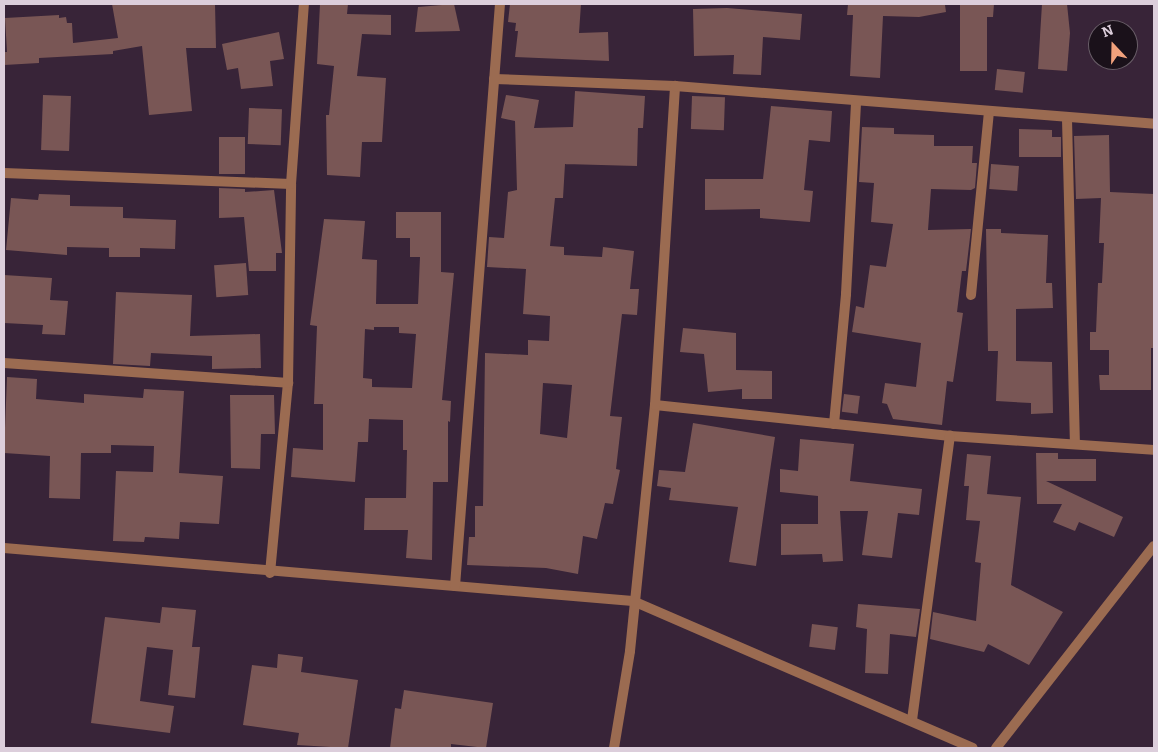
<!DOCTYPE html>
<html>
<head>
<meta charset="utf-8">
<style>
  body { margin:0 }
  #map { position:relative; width:1158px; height:752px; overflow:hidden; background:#382438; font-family:Bitter,serif }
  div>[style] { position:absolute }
  .building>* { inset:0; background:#795655; transform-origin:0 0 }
  .street>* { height:10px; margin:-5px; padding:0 5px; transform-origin:5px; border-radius:5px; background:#9b6b51 }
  span { translate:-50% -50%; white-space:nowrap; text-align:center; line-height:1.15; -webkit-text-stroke:4px #1a111a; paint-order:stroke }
  .frame { position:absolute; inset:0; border:5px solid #dccedb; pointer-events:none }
  .north { position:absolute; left:1088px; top:20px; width:50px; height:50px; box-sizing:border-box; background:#1a111a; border:1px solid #685d67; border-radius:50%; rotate:339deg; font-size:14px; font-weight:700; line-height:20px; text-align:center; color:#dccedb }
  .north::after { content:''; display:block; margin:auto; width:18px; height:22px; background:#f1a17c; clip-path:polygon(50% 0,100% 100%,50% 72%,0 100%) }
</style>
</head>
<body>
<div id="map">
  <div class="building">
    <i style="clip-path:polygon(112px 4px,215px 4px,216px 48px,186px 48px,192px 111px,149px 115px,142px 46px,113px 51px,113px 54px,39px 58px,39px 63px,4px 65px,4px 52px,7px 52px,5px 18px,59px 15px,59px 18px,66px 17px,67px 23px,72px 23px,73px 43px,118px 38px)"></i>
    <i style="clip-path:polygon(320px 4px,348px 4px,347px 14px,391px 15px,391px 35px,362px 34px,357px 76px,386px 78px,382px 142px,362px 142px,360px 177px,327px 175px,326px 115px,329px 115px,334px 66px,317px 64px)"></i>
    <i style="clip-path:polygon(454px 4px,460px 31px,415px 32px,418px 7px)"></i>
    <i style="clip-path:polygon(510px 4px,581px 4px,579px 33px,608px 32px,609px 61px,515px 57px,518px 31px,515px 31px,516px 23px,508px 22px)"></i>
    <i style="clip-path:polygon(848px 4px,945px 5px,946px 12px,919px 17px,883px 16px,880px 78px,850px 76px,853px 15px,847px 15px)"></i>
    <i style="clip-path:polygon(960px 4px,994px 4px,993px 17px,987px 17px,987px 71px,960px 71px)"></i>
    <i style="clip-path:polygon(1042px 4px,1067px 4px,1070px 33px,1067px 71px,1038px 69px)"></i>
    <i style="clip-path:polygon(727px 8px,802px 14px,800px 40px,763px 37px,761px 75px,733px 74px,734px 55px,694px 56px,693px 9px)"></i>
    <i style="clip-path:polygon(279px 32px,284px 59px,270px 61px,273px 86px,241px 89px,238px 68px,227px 70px,222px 44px)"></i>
    <i style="left:997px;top:69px;width:28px;height:21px;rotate:6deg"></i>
    <i style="clip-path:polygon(evenodd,575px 91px,645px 96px,643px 128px,638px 128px,637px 166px,565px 164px,563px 198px,555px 198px,550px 246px,564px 247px,564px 255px,602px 257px,603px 247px,634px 251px,630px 289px,639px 289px,637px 315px,622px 314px,610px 416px,622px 417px,616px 469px,620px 470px,613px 504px,605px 503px,597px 539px,583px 536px,578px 574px,546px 568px,467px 565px,469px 537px,475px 537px,475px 506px,483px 506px,485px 353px,528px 355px,528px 340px,549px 341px,550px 316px,523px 314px,526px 269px,487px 267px,489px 237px,504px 238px,508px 192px,517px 190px,515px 121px,501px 118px,506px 95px,539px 100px,534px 128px,573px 127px,575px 91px,543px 383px,572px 385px,567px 438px,540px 434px,543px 383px)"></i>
    <i style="left:43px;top:95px;width:28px;height:55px;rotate:2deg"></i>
    <i style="left:692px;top:96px;width:33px;height:33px;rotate:2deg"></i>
    <i style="clip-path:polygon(771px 106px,832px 111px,830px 142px,809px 140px,804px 190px,813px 191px,810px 222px,760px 218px,760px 209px,705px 210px,705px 179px,763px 179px)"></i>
    <i style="left:249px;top:108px;width:33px;height:36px;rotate:2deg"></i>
    <i style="clip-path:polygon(862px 127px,894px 128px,894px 134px,934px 135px,934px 146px,973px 146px,972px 163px,977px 163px,975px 188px,971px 190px,931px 189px,928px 230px,971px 229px,966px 271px,962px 271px,957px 312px,963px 313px,958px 348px,953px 382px,947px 381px,942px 425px,893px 419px,887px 404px,882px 403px,885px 383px,916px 387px,921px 343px,852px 332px,856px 306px,864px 308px,870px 265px,886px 267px,893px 224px,871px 222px,874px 183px,859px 182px)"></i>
    <i style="clip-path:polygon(1019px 129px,1052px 130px,1052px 137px,1061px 137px,1061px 157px,1019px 157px)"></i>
    <i style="clip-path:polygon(1109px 135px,1110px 192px,1154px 194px,1154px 348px,1151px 348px,1151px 390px,1100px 390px,1099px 375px,1109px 375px,1109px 350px,1090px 350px,1090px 332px,1096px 332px,1098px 283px,1102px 283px,1104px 243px,1099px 243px,1101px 198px,1076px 199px,1074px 136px)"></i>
    <i style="left:219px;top:137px;width:26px;height:37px"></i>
    <i style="left:991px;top:164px;width:28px;height:25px;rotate:4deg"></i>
    <i style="clip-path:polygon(219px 188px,245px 189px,245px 192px,274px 190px,282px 253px,276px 253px,276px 271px,249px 271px,244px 217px,219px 218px)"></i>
    <i style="clip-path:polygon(39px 194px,70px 195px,70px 206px,123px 207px,123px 218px,176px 220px,175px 249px,140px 248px,140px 257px,109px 257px,109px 248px,67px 247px,67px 255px,6px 250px,11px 198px,38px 200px)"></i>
    <i style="clip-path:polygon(evenodd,396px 212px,441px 212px,441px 272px,454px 273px,442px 400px,451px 401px,450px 422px,448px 421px,448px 482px,433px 482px,432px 560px,406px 558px,408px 530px,364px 530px,365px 498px,406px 498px,407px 450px,403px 450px,403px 420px,369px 419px,368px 442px,358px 442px,355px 482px,291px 477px,293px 448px,323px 450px,323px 404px,314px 404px,317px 326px,310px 325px,324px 219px,365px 221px,362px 259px,377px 260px,376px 304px,418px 304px,420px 257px,410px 257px,410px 238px,396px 238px,396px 212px,374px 327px,399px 327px,399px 333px,416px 334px,412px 388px,372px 387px,372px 379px,363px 378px,365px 329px,374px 330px,374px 327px)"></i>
    <i style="clip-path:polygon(986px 229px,1001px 229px,1001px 233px,1048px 235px,1046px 283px,1052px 283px,1053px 308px,1016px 309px,1016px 361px,1052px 362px,1053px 413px,1031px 414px,1031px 403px,996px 401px,998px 351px,988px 351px)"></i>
    <i style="left:246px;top:263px;width:32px;height:32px;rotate:86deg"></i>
    <i style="clip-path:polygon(4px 275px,52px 278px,50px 300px,68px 301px,65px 335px,42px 334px,43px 325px,4px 323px)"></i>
    <i style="clip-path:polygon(116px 292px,192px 295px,190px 336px,260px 334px,261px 368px,212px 369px,212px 356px,151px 353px,150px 366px,113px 364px)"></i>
    <i style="clip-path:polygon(683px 328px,736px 333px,736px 370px,772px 371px,772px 399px,742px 399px,742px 389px,708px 392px,704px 354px,680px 352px)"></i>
    <i style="clip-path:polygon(7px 377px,37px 379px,36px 399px,84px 403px,84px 394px,143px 398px,144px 389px,184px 391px,179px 473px,223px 476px,219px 524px,180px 522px,179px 539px,145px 537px,144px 542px,113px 541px,116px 471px,153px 472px,154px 446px,111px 445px,111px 453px,81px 453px,80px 499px,49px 498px,50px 456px,4px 453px)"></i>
    <i style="left:844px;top:394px;width:16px;height:18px;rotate:7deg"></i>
    <i style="clip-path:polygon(230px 395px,274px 395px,275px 434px,261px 434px,260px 469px,231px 468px)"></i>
    <i style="clip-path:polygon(693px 423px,775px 437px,756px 566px,729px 562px,738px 507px,669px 500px,671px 488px,657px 486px,659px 470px,685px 472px)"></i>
    <i style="clip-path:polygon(800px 439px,854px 444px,850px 481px,922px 489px,919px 515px,898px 513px,892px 558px,862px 555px,868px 511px,840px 511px,843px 561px,823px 562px,822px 554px,781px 555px,781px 524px,818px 524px,818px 496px,780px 492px,780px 469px,798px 471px)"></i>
    <i style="clip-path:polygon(1036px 453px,1058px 453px,1058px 459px,1096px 459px,1096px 481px,1046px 481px,1123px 517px,1114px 537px,1079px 522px,1075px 531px,1053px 522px,1062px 504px,1037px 504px)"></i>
    <i style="clip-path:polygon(967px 454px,991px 456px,987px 494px,1021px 497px,1011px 585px,1063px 612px,1029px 665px,988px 644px,984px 652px,930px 639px,933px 612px,976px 621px,981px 563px,975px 562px,980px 521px,966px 520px,969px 486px,964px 486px)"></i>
    <i style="clip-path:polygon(858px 604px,920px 609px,916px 637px,890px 634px,888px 674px,865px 673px,867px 629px,856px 627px)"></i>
    <i style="clip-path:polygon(162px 607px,196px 610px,192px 647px,200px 647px,195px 698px,168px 695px,173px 650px,147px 647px,140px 701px,174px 706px,170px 733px,91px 723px,105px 617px,160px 623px)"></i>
    <i style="left:812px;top:624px;width:26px;height:23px;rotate:7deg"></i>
    <i style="clip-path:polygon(278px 654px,303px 657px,301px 672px,358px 680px,348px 748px,297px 745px,299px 733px,243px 725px,252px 665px,277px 668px)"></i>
    <i style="clip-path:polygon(404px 690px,493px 703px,486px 748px,451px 744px,451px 748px,390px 748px,395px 708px,401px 709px)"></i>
  </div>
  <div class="street">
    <i style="left:494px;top:79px;width:181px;rotate:2.2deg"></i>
    <i style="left:1067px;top:119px;width:325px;rotate:88.6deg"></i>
    <i style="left:4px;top:173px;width:287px;rotate:2.2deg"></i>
    <i style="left:971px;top:295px;width:183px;rotate:-84.4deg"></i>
    <i style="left:4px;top:363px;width:285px;rotate:4deg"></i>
    <i style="left:655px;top:405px;width:297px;rotate:6deg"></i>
    <i style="left:950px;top:436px;width:204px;rotate:3.9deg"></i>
    <i style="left:834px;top:424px;width:131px;rotate:-84.7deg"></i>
    <i style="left:846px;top:294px;width:191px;rotate:-87deg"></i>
    <i style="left:4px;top:548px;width:631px;rotate:4.82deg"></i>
    <i style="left:633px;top:601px;width:370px;rotate:23.4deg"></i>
    <i style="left:270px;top:573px;width:191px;rotate:-84.6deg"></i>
    <i style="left:288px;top:383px;width:199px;rotate:-89.1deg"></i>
    <i style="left:291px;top:184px;width:180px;rotate:-85.9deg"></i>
    <i style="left:455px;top:586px;width:584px;rotate:-85.58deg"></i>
    <i style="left:912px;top:720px;width:287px;rotate:-82.4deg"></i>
    <i style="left:614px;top:748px;width:98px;rotate:-80.6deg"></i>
    <i style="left:630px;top:651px;width:247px;rotate:-84.2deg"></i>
    <i style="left:655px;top:405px;width:320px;rotate:-86.4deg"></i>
    <i style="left:675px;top:86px;width:481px;rotate:4.5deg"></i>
    <i style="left:996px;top:748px;width:256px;rotate:-52deg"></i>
  </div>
  <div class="frame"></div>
  <div class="north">N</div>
</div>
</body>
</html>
